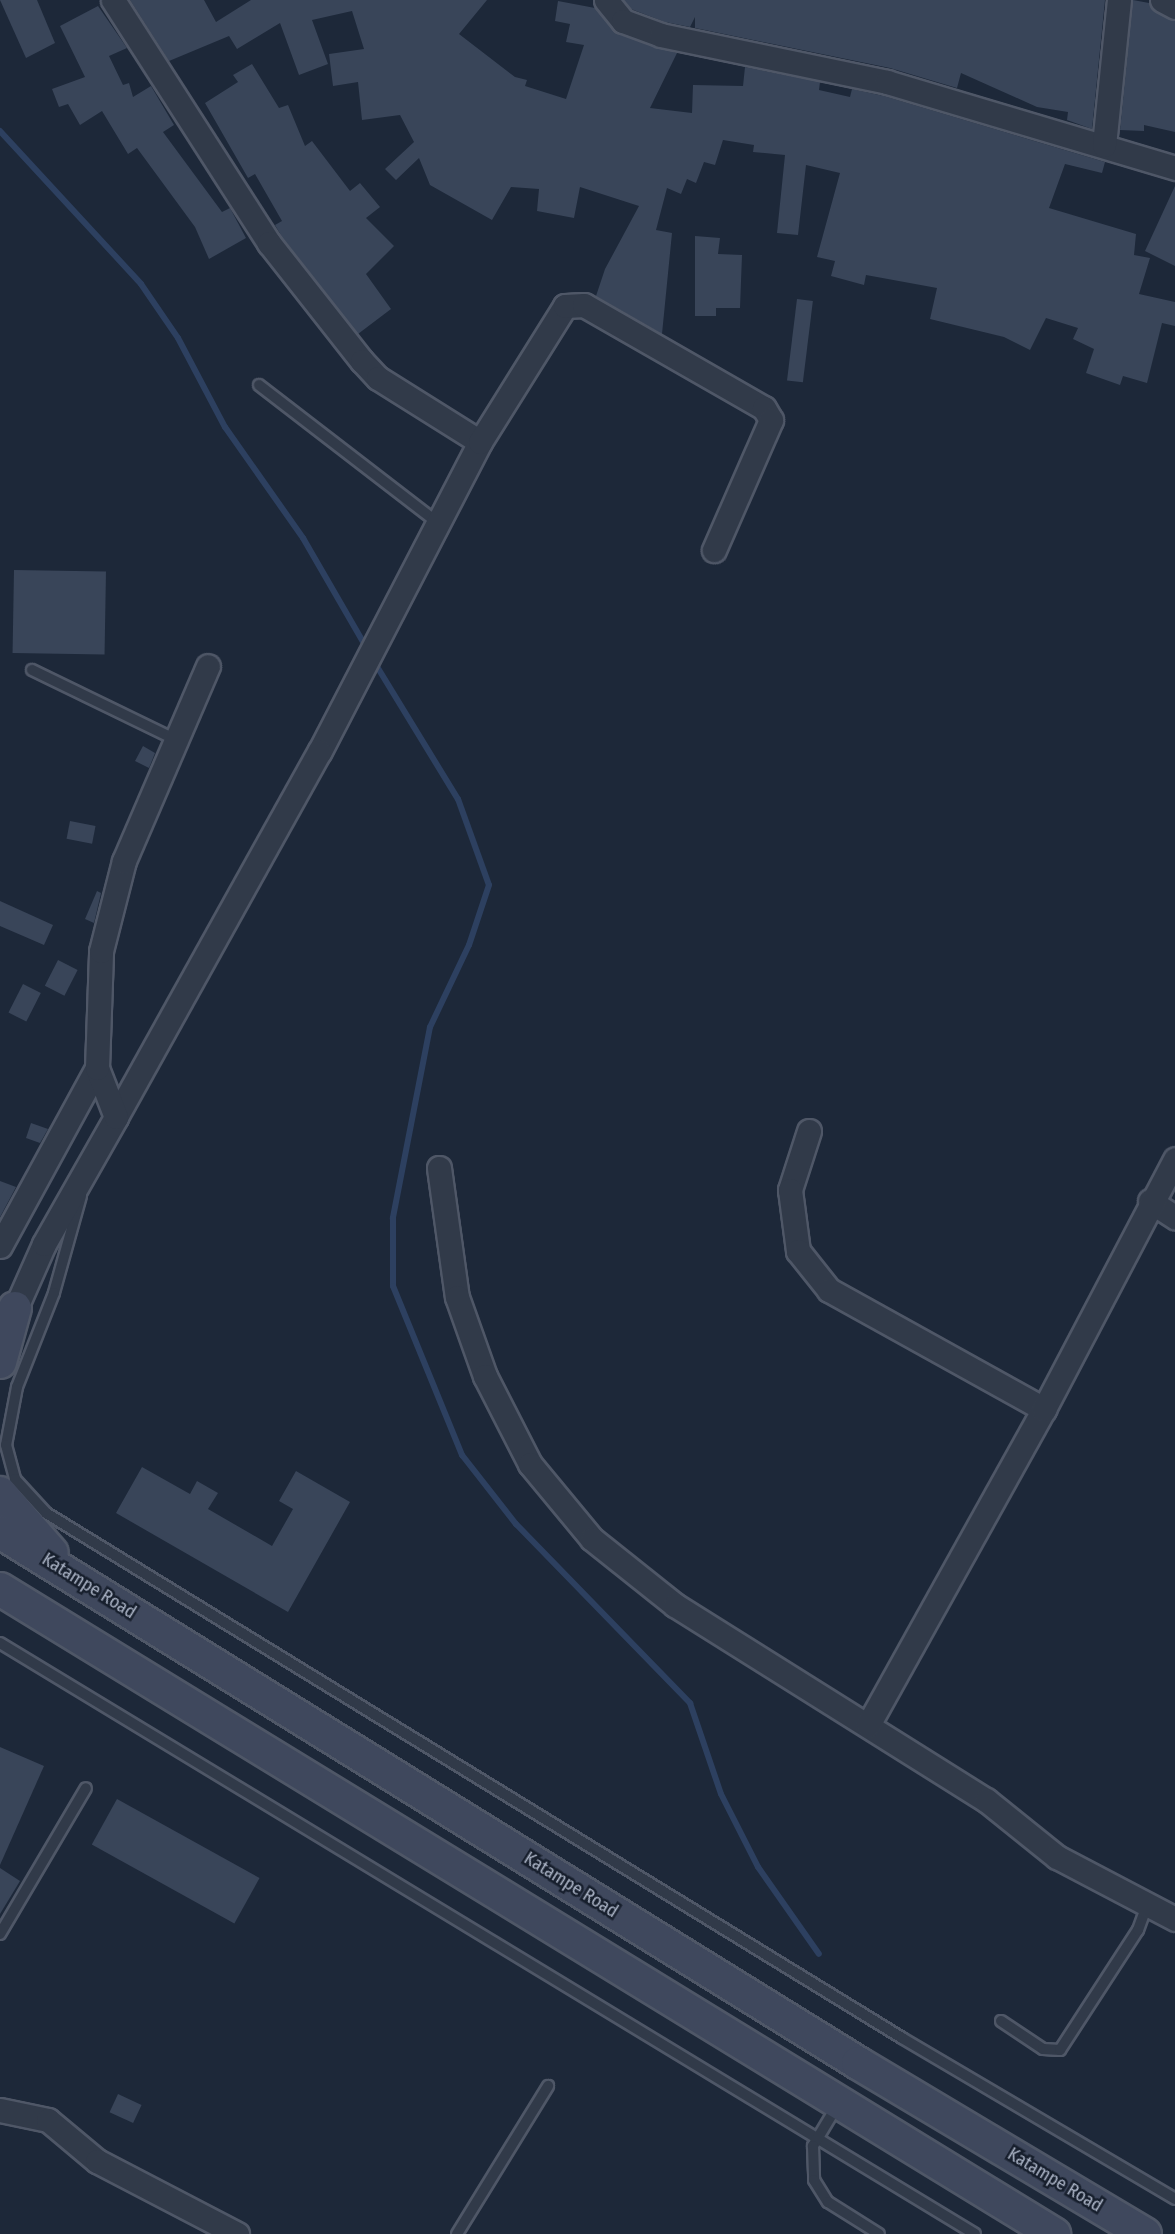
<!DOCTYPE html>
<html>
<head>
<meta charset="utf-8">
<style>
  body { margin:0 }
  #map { position:relative; width:1175px; height:2234px; overflow:hidden; background:#1d2839; font-family:"Fira Sans Condensed",sans-serif }
  div>[style] { position:absolute }
  .stream>* { height:6px; margin:-3px; padding:0 3px; transform-origin:3px; border-radius:3px; background:#2d4060 }
  .building>* { inset:0; background:#394559; transform-origin:0 0 }
  .roads { filter:drop-shadow(2px 0 #4f5767) drop-shadow(-2px 0 #4f5767) drop-shadow(0 2px #4f5767) drop-shadow(0 -2px #4f5767) }
  .lane>* { height:10px; margin:-5px; padding:0 5px; transform-origin:5px; border-radius:5px; background:#313a49 }
  .street>* { height:23px; margin:-11.5px; padding:0 11.5px; transform-origin:11.5px; border-radius:11.5px; background:#313a49 }
  .secondary>* { height:32px; margin:-16px; padding:0 16px; transform-origin:16px; border-radius:16px; background:#3f485d }
  span { translate:-50% -50%; white-space:nowrap; text-align:center; line-height:1.15; -webkit-text-stroke:5px #171f2d; paint-order:stroke }
  .street-label { font-size:18px; color:#abb4c6 }
</style>
</head>
<body>
<div id="map">
  <div class="stream">
    <i style="left:0;top:131px;width:208px;rotate:47.3deg"></i>
    <i style="left:141px;top:284px;width:65px;rotate:55.6deg"></i>
    <i style="left:178px;top:338px;width:101px;rotate:62.2deg"></i>
    <i style="left:225px;top:427px;width:136px;rotate:54.9deg"></i>
    <i style="left:303px;top:538px;width:126px;rotate:60deg"></i>
    <i style="left:373px;top:660px;width:163px;rotate:58.6deg"></i>
    <i style="left:458px;top:799px;width:91px;rotate:70.2deg"></i>
    <i style="left:489px;top:885px;width:63px;rotate:108.4deg"></i>
    <i style="left:469px;top:945px;width:91px;rotate:115.4deg"></i>
    <i style="left:430px;top:1027px;width:195px;rotate:101deg"></i>
    <i style="left:393px;top:1218px;width:68px;rotate:90deg"></i>
    <i style="left:393px;top:1286px;width:183px;rotate:67.8deg"></i>
    <i style="left:462px;top:1455px;width:88px;rotate:52deg"></i>
    <i style="left:516px;top:1524px;width:250px;rotate:45.8deg"></i>
    <i style="left:690px;top:1703px;width:96px;rotate:71.2deg"></i>
    <i style="left:721px;top:1794px;width:82px;rotate:63.1deg"></i>
    <i style="left:758px;top:1867px;width:106px;rotate:55deg"></i>
  </div>
  <div class="building">
    <i style="clip-path:polygon(0 0,37px 0,55px 43px,26px 58px)"></i>
    <i style="clip-path:polygon(130px 0,204px 0,216px 22px,251px 0,487px 0,459px 34px,515px 77px,527px 80px,525px 86px,566px 99px,584px 45px,566px 42px,570px 24px,555px 21px,558px 1px,595px 8px,618px 34px,677px 53px,650px 108px,692px 113px,693px 85px,743px 86px,745px 67px,820px 82px,819px 90px,850px 97px,852px 89px,884px 96px,1105px 162px,1102px 173px,1065px 164px,1049px 208px,1136px 234px,1134px 255px,1150px 258px,1139px 294px,1175px 302px,1175px 326px,1162px 323px,1147px 383px,1123px 376px,1120px 385px,1086px 373px,1094px 349px,1073px 339px,1078px 328px,1046px 318px,1030px 350px,1004px 337px,930px 319px,937px 288px,866px 275px,864px 285px,831px 276px,835px 261px,817px 257px,840px 173px,806px 165px,798px 235px,777px 233px,785px 155px,753px 152px,754px 145px,723px 140px,715px 165px,704px 162px,696px 183px,687px 179px,681px 194px,667px 188px,656px 230px,672px 233px,662px 334px,596px 296px,605px 269px,639px 206px,580px 187px,574px 218px,537px 211px,539px 189px,511px 187px,492px 220px,430px 185px,419px 158px,396px 180px,385px 169px,414px 142px,400px 115px,362px 120px,358px 82px,333px 86px,329px 54px,364px 49px,352px 11px,312px 20px,328px 64px,299px 75px,280px 23px,237px 49px,229px 36px,169px 61px)"></i>
    <i style="clip-path:polygon(624px 0,1105px 0,1092px 129px,1067px 120px,1068px 112px,1037px 107px,961px 73px,957px 88px,890px 68px,695px 28px,695px 17px,690px 27px,665px 22px,631px 9px)"></i>
    <i style="clip-path:polygon(1133px 0,1149px 3px,1155px 12px,1175px 21px,1175px 132px,1144px 125px,1144px 131px,1120px 130px)"></i>
    <i style="clip-path:polygon(98px 6px,127px 48px,109px 56px,123px 85px,129px 83px,133px 97px,151px 86px,174px 125px,163px 132px,222px 212px,230px 208px,246px 238px,209px 259px,195px 227px,137px 148px,128px 154px,102px 111px,80px 125px,68px 104px,59px 107px,52px 89px,85px 77px,60px 26px)"></i>
    <i style="clip-path:polygon(252px 64px,279px 108px,288px 105px,305px 146px,312px 141px,350px 191px,360px 183px,380px 207px,366px 218px,394px 246px,366px 274px,391px 309px,358px 334px,282px 237px,275px 225px,282px 221px,255px 174px,248px 178px,205px 103px,238px 82px,233px 75px)"></i>
    <i style="clip-path:polygon(1175px 186px,1175px 266px,1145px 251px)"></i>
    <i style="clip-path:polygon(695px 236px,720px 238px,718px 254px,742px 255px,740px 308px,716px 308px,716px 316px,695px 316px)"></i>
    <i style="left:797px;top:299px;width:16px;height:82px;rotate:7deg"></i>
    <i style="left:14px;top:570px;width:92px;height:83px;rotate:1deg"></i>
    <i style="clip-path:polygon(143px 746px,155px 753px,149px 768px,135px 761px)"></i>
    <i style="left:70px;top:821px;width:26px;height:18px;rotate:11deg"></i>
    <i style="clip-path:polygon(97px 891px,101px 893px,94px 923px,85px 919px)"></i>
    <i style="clip-path:polygon(0 901px,53px 925px,44px 945px,0 926px)"></i>
    <i style="left:58px;top:960px;width:22px;height:29px;rotate:27deg"></i>
    <i style="left:23px;top:984px;width:20px;height:32px;rotate:27deg"></i>
    <i style="clip-path:polygon(31px 1123px,48px 1129px,40px 1143px,26px 1138px)"></i>
    <i style="clip-path:polygon(0 1181px,16px 1187px,0 1217px)"></i>
    <i style="clip-path:polygon(142px 1467px,190px 1494px,197px 1481px,218px 1493px,208px 1509px,272px 1546px,293px 1509px,279px 1501px,296px 1471px,350px 1502px,288px 1612px,116px 1513px)"></i>
    <i style="clip-path:polygon(0 1747px,44px 1766px,0 1865px)"></i>
    <i style="left:117px;top:1799px;width:163px;height:52px;rotate:29deg"></i>
    <i style="clip-path:polygon(0 1868px,20px 1881px,0 1914px)"></i>
    <i style="left:118px;top:2094px;width:26px;height:20px;rotate:25deg"></i>
  </div>
  <div class="roads">
    <div class="lane">
      <i style="left:259px;top:385px;width:226px;rotate:37.6deg"></i>
      <i style="left:32px;top:670px;width:160px;rotate:25.9deg"></i>
      <i style="left:81px;top:1196px;width:101px;rotate:105.6deg"></i>
      <i style="left:54px;top:1293px;width:101px;rotate:111.5deg"></i>
      <i style="left:17px;top:1387px;width:59px;rotate:100.7deg"></i>
      <i style="left:6px;top:1445px;width:35px;rotate:75deg"></i>
      <i style="left:15px;top:1479px;width:46px;rotate:47.6deg"></i>
      <i style="left:46px;top:1513px;width:1004px;rotate:31.52deg"></i>
      <i style="left:902px;top:2038px;width:317px;rotate:30.5deg"></i>
      <i style="left:0;top:1643px;width:1140px;rotate:31.22deg"></i>
      <i style="left:0;top:1934px;width:169px;rotate:-59.5deg"></i>
      <i style="left:1001px;top:2021px;width:50px;rotate:33.7deg"></i>
      <i style="left:1043px;top:2049px;width:17px;rotate:3deg"></i>
      <i style="left:1060px;top:2050px;width:143px;rotate:-57deg"></i>
      <i style="left:1138px;top:1930px;width:29px;rotate:-70deg"></i>
      <i style="left:837px;top:2106px;width:47px;rotate:121deg"></i>
      <i style="left:813px;top:2146px;width:34px;rotate:88deg"></i>
      <i style="left:814px;top:2180px;width:26px;rotate:58deg"></i>
      <i style="left:828px;top:2202px;width:60px;rotate:32.1deg"></i>
      <i style="left:457px;top:2234px;width:174px;rotate:-58.4deg"></i>
    </div>
    <div class="street">
      <i style="left:113px;top:0;width:289px;rotate:57.3deg"></i>
      <i style="left:269px;top:243px;width:150px;rotate:51.8deg"></i>
      <i style="left:362px;top:361px;width:23px;rotate:47deg"></i>
      <i style="left:378px;top:378px;width:120px;rotate:32.1deg"></i>
      <i style="left:480px;top:442px;width:349px;rotate:117.4deg"></i>
      <i style="left:319px;top:752px;width:418px;rotate:119.1deg"></i>
      <i style="left:606px;top:0;width:27px;rotate:51deg"></i>
      <i style="left:623px;top:21px;width:40px;rotate:20.2deg"></i>
      <i style="left:661px;top:35px;width:231px;rotate:11.7deg"></i>
      <i style="left:887px;top:82px;width:301px;rotate:16.6deg"></i>
      <i style="left:1162px;top:0;width:15px;rotate:28deg"></i>
      <i style="left:1104px;top:145px;width:146px;rotate:-84.1deg"></i>
      <i style="left:480px;top:442px;width:160px;rotate:-58deg"></i>
      <i style="left:565px;top:306px;width:19px;rotate:-3deg"></i>
      <i style="left:584px;top:305px;width:207px;rotate:29.8deg"></i>
      <i style="left:764px;top:408px;width:14px;rotate:60deg"></i>
      <i style="left:771px;top:420px;width:142px;rotate:113.7deg"></i>
      <i style="left:809px;top:1131px;width:62px;rotate:107.9deg"></i>
      <i style="left:790px;top:1190px;width:62px;rotate:82.5deg"></i>
      <i style="left:798px;top:1251px;width:50px;rotate:51.5deg"></i>
      <i style="left:829px;top:1290px;width:246px;rotate:29deg"></i>
      <i style="left:439px;top:1168px;width:130px;rotate:82.1deg"></i>
      <i style="left:457px;top:1297px;width:84px;rotate:70.5deg"></i>
      <i style="left:485px;top:1376px;width:99px;rotate:62.9deg"></i>
      <i style="left:530px;top:1464px;width:97px;rotate:50.4deg"></i>
      <i style="left:592px;top:1539px;width:106px;rotate:38.5deg"></i>
      <i style="left:675px;top:1605px;width:367px;rotate:32.1deg"></i>
      <i style="left:986px;top:1800px;width:91px;rotate:38.8deg"></i>
      <i style="left:1057px;top:1857px;width:133px;rotate:27.7deg"></i>
      <i style="left:1150px;top:1201px;width:30px;rotate:33deg"></i>
      <i style="left:0;top:1246px;width:203px;rotate:-61.4deg"></i>
      <i style="left:9px;top:1323px;width:86px;rotate:-66.1deg"></i>
      <i style="left:44px;top:1244px;width:146px;rotate:-60.4deg"></i>
      <i style="left:116px;top:1117px;width:53px;rotate:-111.2deg"></i>
      <i style="left:97px;top:1068px;width:117px;rotate:-88deg"></i>
      <i style="left:101px;top:951px;width:93px;rotate:-75.7deg"></i>
      <i style="left:124px;top:861px;width:212px;rotate:-66.7deg"></i>
      <i style="left:868px;top:1725px;width:362px;rotate:-60.9deg"></i>
      <i style="left:1044px;top:1409px;width:282px;rotate:-62.3deg"></i>
      <i style="left:0;top:2110px;width:49px;rotate:11.8deg"></i>
      <i style="left:48px;top:2120px;width:64px;rotate:39.9deg"></i>
      <i style="left:97px;top:2161px;width:158px;rotate:27.5deg"></i>
    </div>
    <div class="secondary">
      <i style="left:0;top:1362px;width:56px;rotate:-74.5deg"></i>
      <i style="left:0;top:1493px;width:79px;rotate:49.1deg"></i>
      <i style="left:0;top:1532px;width:1009px;rotate:31.75deg"></i>
      <i style="left:858px;top:2063px;width:334px;rotate:30.8deg"></i>
      <i style="left:0;top:1589px;width:1236px;rotate:31.46deg"></i>
    </div>
  </div>
  <div class="street-label">
    <span style="left:89px;top:1586px;rotate:32deg">Katampe Road</span>
    <span style="left:571px;top:1885px;rotate:32deg">Katampe Road</span>
    <span style="left:1055px;top:2180px;rotate:31deg">Katampe Road</span>
  </div>
</div>
</body>
</html>
